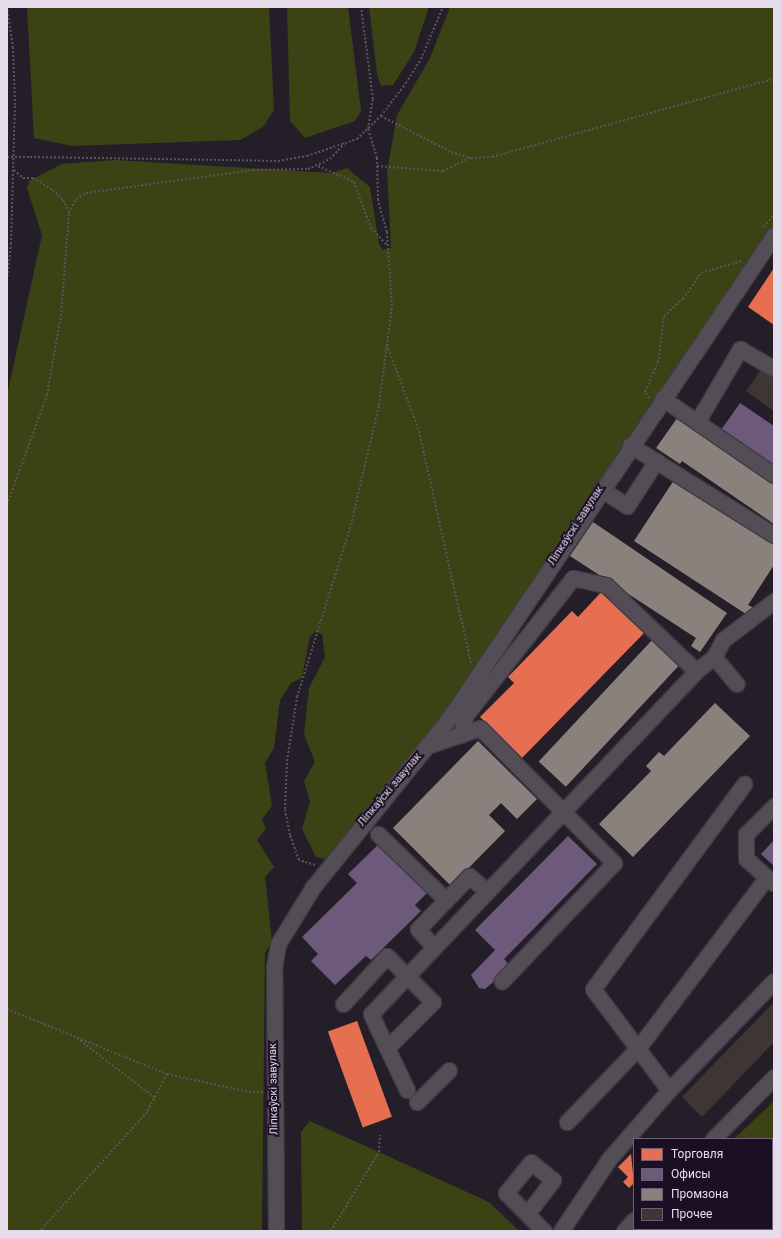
<!DOCTYPE html>
<html>
<head>
<meta charset="utf-8">
<style>
  body { margin:0 }
  #map { position:relative; width:781px; height:1238px; overflow:hidden; background:#241e29; font-family:Roboto,sans-serif }
  div>[style] { position:absolute }
  .green>* { inset:0; background:#3b4315 }
  .shops>* { inset:0; background:#e76f51; transform-origin:0 0 }
  .offices>* { inset:0; background:#6d597a }
  .industry>* { inset:0; background:#8a817c; transform-origin:0 0 }
  .building>* { inset:0; background:#403535 }
  .path>* { height:2px; margin-top:-1px; transform-origin:0; background:repeating-linear-gradient(90deg,#59545c 0 2px,transparent 0 4px) }
  .roads { filter:drop-shadow(1px 0 #403b45) drop-shadow(-1px 0 #403b45) drop-shadow(0 1px #403b45) drop-shadow(0 -1px #403b45) }
  .minor>* { height:15px; margin:-7.5px; padding:0 7.5px; transform-origin:7.5px; border-radius:7.5px; background:#534e56 }
  .path-bridge>* { height:2px; margin-top:-1px; transform-origin:0; background:repeating-linear-gradient(90deg,#59545c 0 2px,transparent 0 4px) }
  span { translate:-50% -50%; white-space:nowrap; text-align:center; line-height:1.15; -webkit-text-stroke:4px #1c0f24; paint-order:stroke }
  .street-label { font-size:11px; color:#e5ddeb }
  .frame { position:absolute; inset:0; border:8px solid #e5ddeb; pointer-events:none }
  .legend { position:absolute; left:633px; top:1138px; width:140px; height:92px; box-sizing:border-box; background:#1c0f24; border:1px solid #6c6174; margin:0; padding:5px 7px; list-style:none; font-size:12px; color:#e5ddeb }
  .legend li { display:flex; align-items:center; gap:8px; height:20px }
  .legend b { width:20px; border:1px solid #6c6174 }
</style>
</head>
<body>
<div id="map">
  <div class="green">
    <i style="clip-path:polygon(27px 7px,269px 7px,274px 110px,263px 127px,240px 140px,72px 146px,34px 138px)"></i>
    <i style="clip-path:polygon(287px 7px,348px 7px,361px 111px,355px 121px,305px 138px,290px 121px)"></i>
    <i style="clip-path:polygon(369px 7px,429px 7px,414px 52px,393px 85px,381px 86px,377px 74px)"></i>
    <i style="clip-path:polygon(450px 7px,774px 7px,774px 226px,434px 733px,325px 859px,316px 857px,302px 829px,310px 802px,304px 781px,315px 762px,304px 734px,309px 688px,325px 657px,322px 634px,315px 632px,310px 636px,302px 678px,291px 683px,280px 700px,274px 748px,265px 763px,272px 806px,262px 819px,266px 829px,257px 840px,274px 867px,265px 877px,272px 941px,265px 953px,262px 1231px,7px 1231px,7px 395px,42px 235px,27px 188px,29px 181px,62px 164px,115px 160px,331px 173px,347px 168px,370px 187px,379px 244px,383px 250px,391px 248px,387px 171px,397px 115px,430px 58px)"></i>
    <i style="clip-path:polygon(774px 1101px,774px 1231px,640px 1231px,772px 1229px,772px 1139px,734px 1139px)"></i>
    <i style="clip-path:polygon(310px 1121px,489px 1202px,519px 1231px,302px 1231px,301px 1132px)"></i>
  </div>
  <div class="shops">
    <i style="clip-path:polygon(774px 268px,774px 325px,748px 307px)"></i>
    <i style="clip-path:polygon(605px 588px,648px 629px,522px 758px,480px 717px,514px 683px,508px 677px,572px 611px,578px 617px)"></i>
    <i style="left:357px;top:1021px;width:102px;height:31px;rotate:70deg"></i>
    <i style="clip-path:polygon(631px 1154px,634px 1183px,629px 1188px,623px 1182px,628px 1177px,618px 1167px)"></i>
  </div>
  <div class="offices">
    <i style="clip-path:polygon(740px 403px,774px 426px,774px 467px,721px 430px)"></i>
    <i style="clip-path:polygon(568px 836px,597px 864px,504px 959px,511px 967px,485px 989px,479px 988px,471px 975px,495px 950px,475px 930px)"></i>
    <i style="clip-path:polygon(383px 840px,431px 889px,415px 905px,421px 911px,371px 960px,366px 956px,335px 985px,311px 961px,318px 954px,302px 937px,357px 883px,348px 874px)"></i>
    <i style="clip-path:polygon(774px 840px,774px 866px,761px 854px)"></i>
  </div>
  <div class="industry">
    <i style="clip-path:polygon(680px 414px,774px 479px,774px 524px,682px 461px,680px 464px,656px 448px)"></i>
    <i style="clip-path:polygon(676px 477px,774px 542px,774px 565px,748px 605px,754px 608px,749px 616px,634px 541px)"></i>
    <i style="clip-path:polygon(593px 522px,727px 613px,700px 652px,691px 646px,696px 638px,570px 556px)"></i>
    <i style="left:654px;top:638px;width:37px;height:169px;rotate:43deg"></i>
    <i style="clip-path:polygon(715px 703px,750px 736px,633px 857px,599px 824px,651px 771px,646px 766px,659px 752px,664px 756px)"></i>
    <i style="clip-path:polygon(478px 741px,537px 799px,517px 819px,501px 803px,489px 815px,505px 831px,451px 886px,393px 828px)"></i>
  </div>
  <div class="building">
    <i style="clip-path:polygon(765px 364px,774px 370px,774px 411px,746px 391px)"></i>
    <i style="clip-path:polygon(774px 1002px,774px 1042px,702px 1117px,682px 1097px)"></i>
  </div>
  <div class="path">
    <i style="left:381px;top:116px;width:79px;rotate:27.2deg"></i>
    <i style="left:451px;top:152px;width:21px;rotate:17deg"></i>
    <i style="left:471px;top:158px;width:21px;rotate:-3deg"></i>
    <i style="left:492px;top:157px;width:293px;rotate:-15.5deg"></i>
    <i style="left:30px;top:157px;width:248px;rotate:0.9deg"></i>
    <i style="left:278px;top:161px;width:29px;rotate:-10deg"></i>
    <i style="left:307px;top:156px;width:53px;rotate:-18.8deg"></i>
    <i style="left:357px;top:139px;width:33px;rotate:-44deg"></i>
    <i style="left:381px;top:116px;width:41px;rotate:-52.9deg"></i>
    <i style="left:406px;top:83px;width:28px;rotate:-58deg"></i>
    <i style="left:421px;top:59px;width:56px;rotate:-67.1deg"></i>
    <i style="left:318px;top:166px;width:39px;rotate:24deg"></i>
    <i style="left:354px;top:182px;width:49px;rotate:69.7deg"></i>
    <i style="left:371px;top:228px;width:23px;rotate:47deg"></i>
    <i style="left:377px;top:166px;width:66px;rotate:4.3deg"></i>
    <i style="left:443px;top:171px;width:30px;rotate:-26deg"></i>
    <i style="left:14px;top:170px;width:12px;rotate:42deg"></i>
    <i style="left:23px;top:178px;width:10px"></i>
    <i style="left:33px;top:178px;width:23px;rotate:31deg"></i>
    <i style="left:53px;top:190px;width:14px;rotate:45deg"></i>
    <i style="left:63px;top:200px;width:14px;rotate:65deg"></i>
    <i style="left:69px;top:213px;width:16px;rotate:-63deg"></i>
    <i style="left:76px;top:199px;width:12px;rotate:-31deg"></i>
    <i style="left:86px;top:193px;width:169px;rotate:-7.8deg"></i>
    <i style="left:253px;top:170px;width:55px;rotate:-1deg"></i>
    <i style="left:308px;top:169px;width:24px;rotate:-24deg"></i>
    <i style="left:330px;top:159px;width:21px;rotate:-47deg"></i>
    <i style="left:764px;top:227px;width:16px;rotate:-52deg"></i>
    <i style="left:7px;top:281px;width:37px;rotate:-84deg"></i>
    <i style="left:11px;top:244px;width:139px;rotate:-88.4deg"></i>
    <i style="left:15px;top:105px;width:57px;rotate:-92deg"></i>
    <i style="left:13px;top:48px;width:41px;rotate:-98.3deg"></i>
    <i style="left:387px;top:345px;width:92px;rotate:69.6deg"></i>
    <i style="left:419px;top:431px;width:238px;rotate:77.4deg"></i>
    <i style="left:649px;top:398px;width:7px;rotate:-124deg"></i>
    <i style="left:645px;top:392px;width:36px;rotate:-67deg"></i>
    <i style="left:659px;top:359px;width:43px;rotate:-83.4deg"></i>
    <i style="left:664px;top:316px;width:25px;rotate:-42deg"></i>
    <i style="left:683px;top:299px;width:32px;rotate:-55deg"></i>
    <i style="left:701px;top:273px;width:42px;rotate:-16.7deg"></i>
    <i style="left:7px;top:505px;width:117px;rotate:-70deg"></i>
    <i style="left:47px;top:395px;width:80px;rotate:-80deg"></i>
    <i style="left:61px;top:316px;width:103px;rotate:-85.6deg"></i>
    <i style="left:315px;top:865px;width:17px;rotate:-163deg"></i>
    <i style="left:299px;top:860px;width:27px;rotate:-110deg"></i>
    <i style="left:290px;top:835px;width:26px;rotate:-101deg"></i>
    <i style="left:285px;top:809px;width:48px;rotate:-87.6deg"></i>
    <i style="left:287px;top:761px;width:65px;rotate:-81.1deg"></i>
    <i style="left:297px;top:697px;width:180px;rotate:-72.6deg"></i>
    <i style="left:351px;top:525px;width:123px;rotate:-76.9deg"></i>
    <i style="left:379px;top:405px;width:100px;rotate:-82.5deg"></i>
    <i style="left:392px;top:306px;width:74px;rotate:-93.9deg"></i>
    <i style="left:387px;top:232px;width:33px;rotate:-106deg"></i>
    <i style="left:378px;top:200px;width:42px;rotate:-91.4deg"></i>
    <i style="left:377px;top:158px;width:30px;rotate:-107deg"></i>
    <i style="left:368px;top:129px;width:30px;rotate:-81deg"></i>
    <i style="left:373px;top:99px;width:93px;rotate:-97.4deg"></i>
    <i style="left:7px;top:1009px;width:173px;rotate:22.1deg"></i>
    <i style="left:167px;top:1074px;width:43px;rotate:117.8deg"></i>
    <i style="left:147px;top:1112px;width:160px;rotate:132deg"></i>
    <i style="left:77px;top:1038px;width:98px;rotate:37.6deg"></i>
    <i style="left:167px;top:1074px;width:84px;rotate:12.4deg"></i>
    <i style="left:249px;top:1092px;width:15px"></i>
    <i style="left:331px;top:1231px;width:92px;rotate:-58.7deg"></i>
    <i style="left:379px;top:1152px;width:17px;rotate:-87deg"></i>
  </div>
  <div class="roads">
    <div class="minor">
      <i style="left:662px;top:398px;width:136px;rotate:34.5deg"></i>
      <i style="left:697px;top:422px;width:85px;rotate:-59.5deg"></i>
      <i style="left:740px;top:349px;width:39px;rotate:30deg"></i>
      <i style="left:630px;top:445px;width:170px;rotate:32deg"></i>
      <i style="left:601px;top:489px;width:31px;rotate:33deg"></i>
      <i style="left:627px;top:506px;width:54px;rotate:-57.2deg"></i>
      <i style="left:714px;top:657px;width:35px;rotate:50deg"></i>
      <i style="left:461px;top:735px;width:19px;rotate:-78deg"></i>
      <i style="left:465px;top:716px;width:175px;rotate:-52deg"></i>
      <i style="left:573px;top:578px;width:34px;rotate:12deg"></i>
      <i style="left:606px;top:585px;width:124px;rotate:43.7deg"></i>
      <i style="left:427px;top:746px;width:56px;rotate:-18.8deg"></i>
      <i style="left:480px;top:728px;width:190px;rotate:45.2deg"></i>
      <i style="left:614px;top:863px;width:163px;rotate:133.5deg"></i>
      <i style="left:378px;top:834px;width:95px;rotate:44.1deg"></i>
      <i style="left:773px;top:883px;width:36px;rotate:-138deg"></i>
      <i style="left:746px;top:859px;width:25px;rotate:-90deg"></i>
      <i style="left:746px;top:834px;width:40px;rotate:-45deg"></i>
      <i style="left:434px;top:947px;width:24px;rotate:-132deg"></i>
      <i style="left:418px;top:929px;width:74px;rotate:-46.1deg"></i>
      <i style="left:469px;top:876px;width:23px;rotate:40deg"></i>
      <i style="left:343px;top:1004px;width:65px;rotate:-47.5deg"></i>
      <i style="left:387px;top:956px;width:28px;rotate:45deg"></i>
      <i style="left:407px;top:976px;width:52px;rotate:133.5deg"></i>
      <i style="left:371px;top:1014px;width:38px;rotate:65deg"></i>
      <i style="left:407px;top:1090px;width:47px;rotate:-115.5deg"></i>
      <i style="left:387px;top:1048px;width:65px;rotate:-45deg"></i>
      <i style="left:433px;top:1002px;width:37px;rotate:-135deg"></i>
      <i style="left:407px;top:976px;width:420px;rotate:-46.5deg"></i>
      <i style="left:696px;top:671px;width:23px;rotate:-38deg"></i>
      <i style="left:714px;top:657px;width:19px;rotate:-62deg"></i>
      <i style="left:723px;top:640px;width:64px;rotate:-37.4deg"></i>
      <i style="left:669px;top:1090px;width:126px;rotate:-127deg"></i>
      <i style="left:593px;top:989px;width:255px;rotate:-53.6deg"></i>
      <i style="left:417px;top:1102px;width:45px;rotate:-45deg"></i>
      <i style="left:567px;top:1122px;width:103px;rotate:-46.2deg"></i>
      <i style="left:638px;top:1048px;width:213px;rotate:-53deg"></i>
      <i style="left:713px;top:1139px;width:87px;rotate:-45.5deg"></i>
      <i style="left:527px;top:1214px;width:43px;rotate:-52.6deg"></i>
      <i style="left:553px;top:1180px;width:28px;rotate:-141deg"></i>
      <i style="left:531px;top:1162px;width:40px;rotate:129deg"></i>
      <i style="left:506px;top:1193px;width:54px;rotate:45deg"></i>
      <i style="left:276px;top:1231px;width:264px;rotate:-90.4deg"></i>
      <i style="left:274px;top:967px;width:23px;rotate:-80deg"></i>
      <i style="left:278px;top:944px;width:67px;rotate:-58.4deg"></i>
      <i style="left:313px;top:887px;width:218px;rotate:-51.1deg"></i>
      <i style="left:450px;top:717px;width:581px;rotate:-56.09deg"></i>
      <i style="left:561px;top:1231px;width:87px;rotate:-56.3deg"></i>
      <i style="left:609px;top:1159px;width:91px;rotate:-49deg"></i>
      <i style="left:669px;top:1090px;width:151px;rotate:-46.1deg"></i>
      <i style="left:624px;top:1231px;width:15px;rotate:-48deg"></i>
    </div>
  </div>
  <div class="path-bridge">
    <i style="left:7px;top:157px;width:23px"></i>
  </div>
  <div class="street-label">
    <span style="left:576px;top:526px;rotate:-57deg">Ліпкаўскі завулак</span>
    <span style="left:390px;top:790px;rotate:-50deg">Ліпкаўскі завулак</span>
    <span style="left:274px;top:1089px;rotate:-91deg">Ліпкаўскі завулак</span>
  </div>
  <div class="frame"></div>
  <ul class="legend">
  <li><b style="height:11px;background:#e76f51"></b>Торговля</li>
  <li><b style="height:11px;background:#6d597a"></b>Офисы</li>
  <li><b style="height:11px;background:#8a817c"></b>Промзона</li>
  <li><b style="height:11px;background:#403535"></b>Прочее</li>
  </ul>
</div>
</body>
</html>
